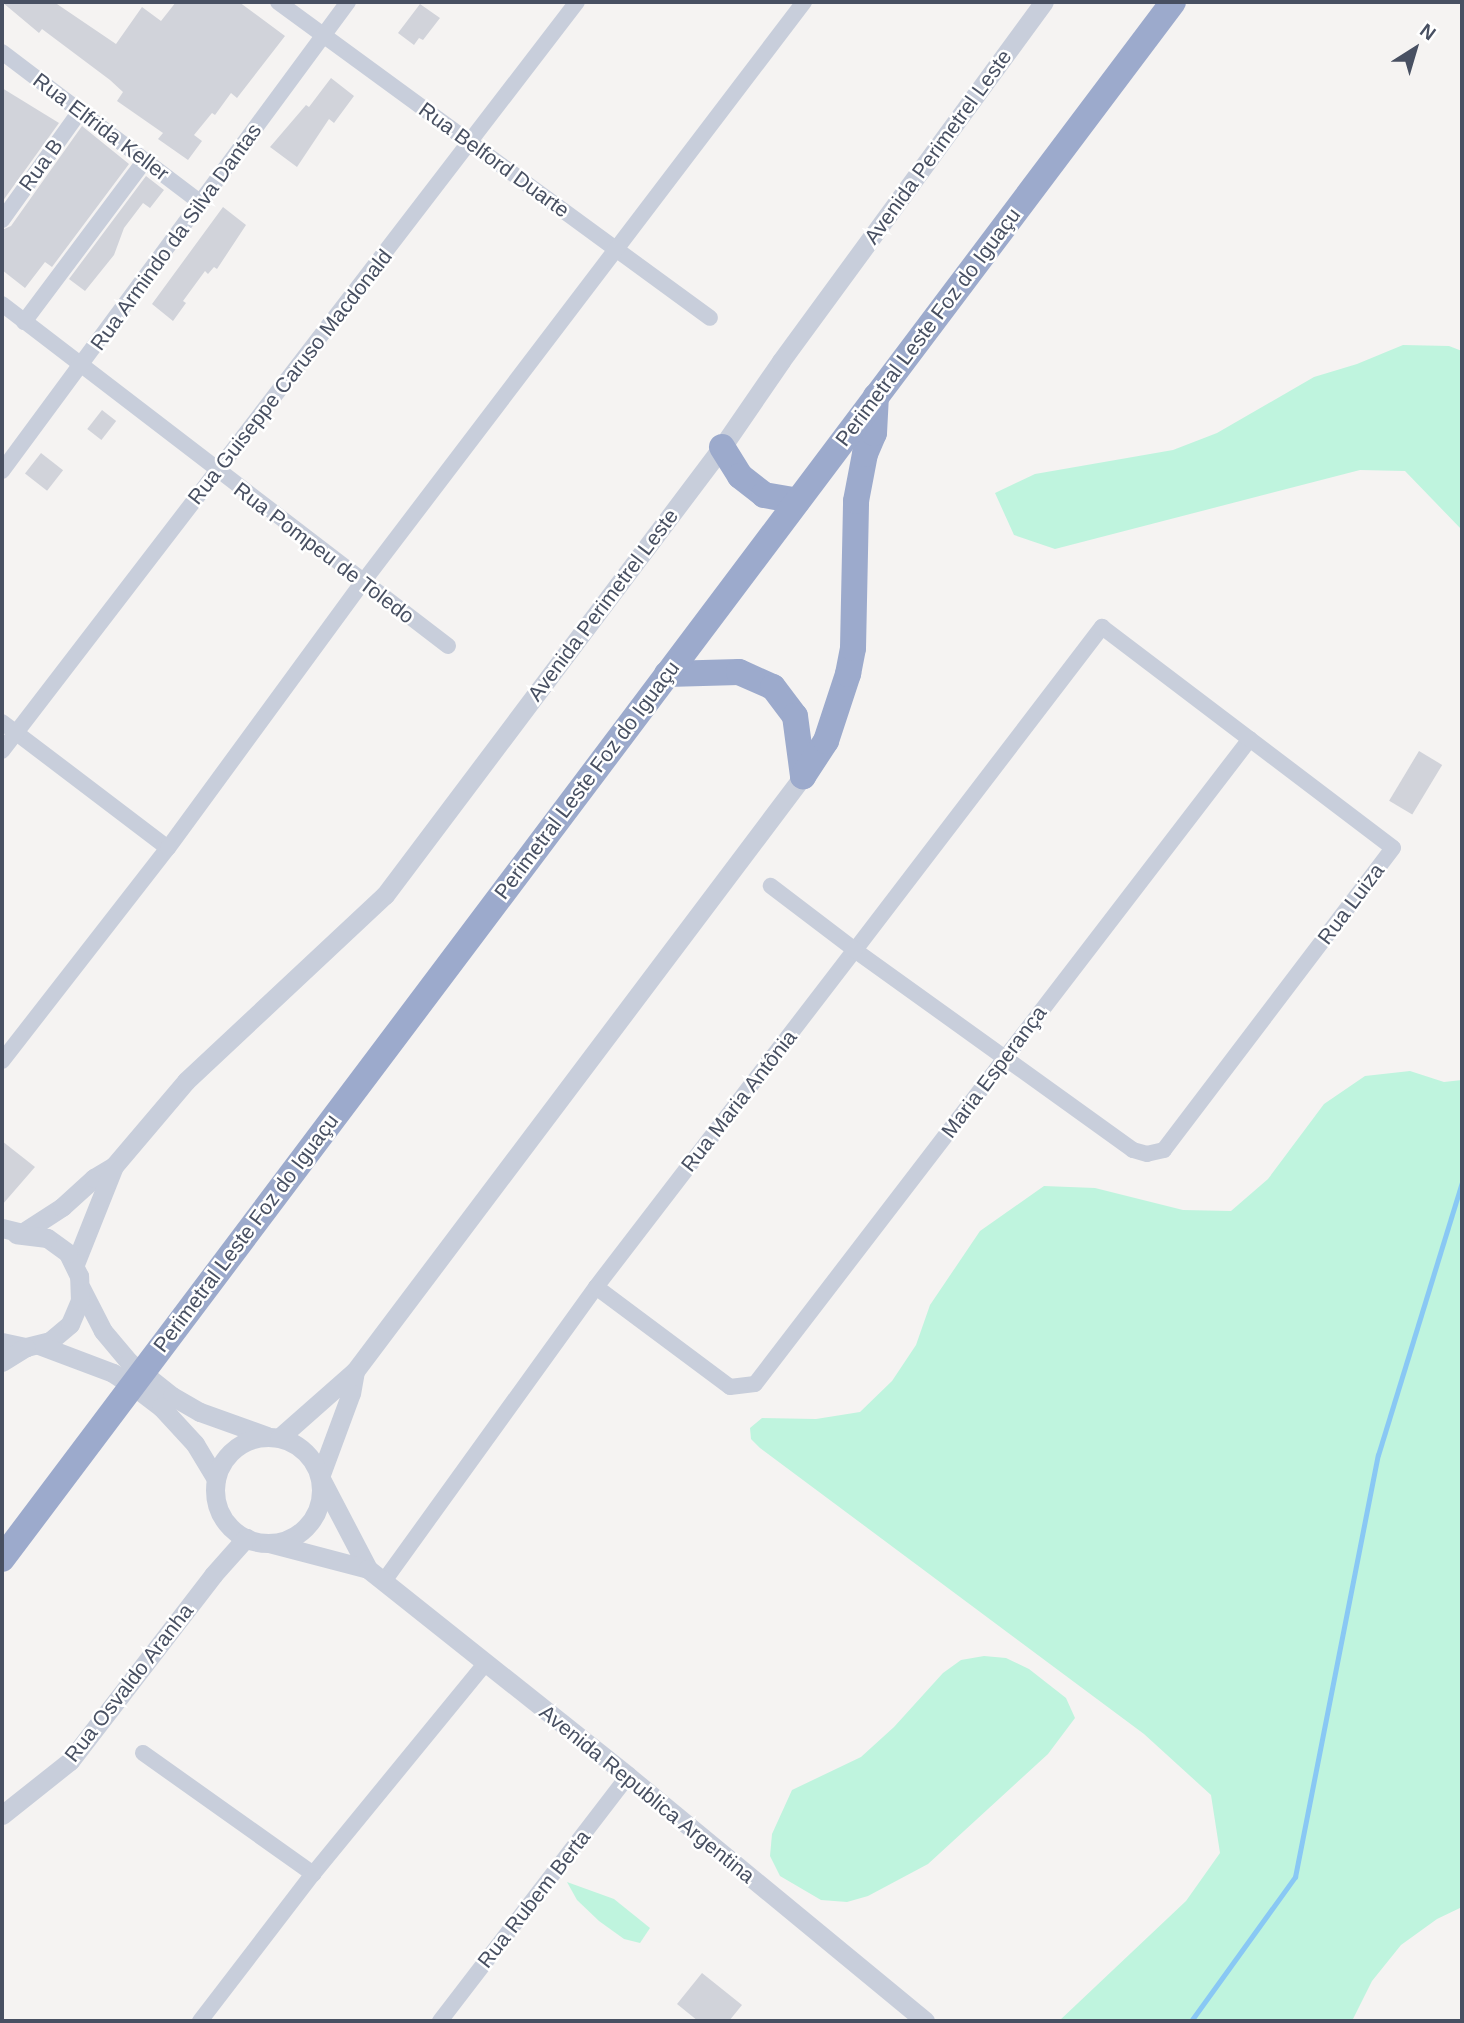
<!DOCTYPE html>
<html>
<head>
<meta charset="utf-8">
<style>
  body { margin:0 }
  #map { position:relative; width:1464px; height:2023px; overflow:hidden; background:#f5f3f2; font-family:Helvetica,sans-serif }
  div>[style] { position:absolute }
  .green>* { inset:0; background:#bff4de }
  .stream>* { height:5px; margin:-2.5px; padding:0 2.5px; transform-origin:2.5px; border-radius:2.5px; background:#89c8f4 }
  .building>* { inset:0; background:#d1d3da; transform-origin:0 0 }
  .minor>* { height:16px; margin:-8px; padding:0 8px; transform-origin:8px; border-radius:8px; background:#c8cedb }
  .tertiary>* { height:19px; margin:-9.5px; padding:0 9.5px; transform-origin:9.5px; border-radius:9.5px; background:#c8cedb }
  .tertiary>.ring { margin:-9.5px; padding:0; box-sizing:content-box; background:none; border:19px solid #c8cedb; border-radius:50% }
  .trunk>* { height:26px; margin:-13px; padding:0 13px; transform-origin:13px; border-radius:13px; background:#9caacc }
  span { translate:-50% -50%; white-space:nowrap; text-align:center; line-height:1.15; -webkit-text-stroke:5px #fff; paint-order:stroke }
  .street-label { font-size:21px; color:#485062 }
  .frame { position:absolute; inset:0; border:4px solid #485062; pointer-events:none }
  .north { position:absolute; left:1380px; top:14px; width:70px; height:70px; -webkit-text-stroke:5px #fff; paint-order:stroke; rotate:37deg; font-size:19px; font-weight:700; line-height:28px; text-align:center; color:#485062 }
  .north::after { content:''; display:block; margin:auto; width:24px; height:32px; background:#485062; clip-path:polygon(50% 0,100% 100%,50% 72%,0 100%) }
</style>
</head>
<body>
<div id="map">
  <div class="green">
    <i style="clip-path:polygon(1403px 345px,1449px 346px,1462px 351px,1462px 530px,1405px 471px,1360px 470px,1055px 549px,1014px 535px,995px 493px,1035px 474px,1173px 450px,1217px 433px,1314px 377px,1357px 364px)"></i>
    <i style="clip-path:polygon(1410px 1071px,1444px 1082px,1462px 1080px,1462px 1907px,1437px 1919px,1401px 1945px,1372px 1981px,1352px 2021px,1059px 2021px,1186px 1901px,1220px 1853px,1211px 1795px,1144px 1734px,760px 1448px,751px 1439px,750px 1428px,762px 1418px,816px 1419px,860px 1412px,892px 1381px,916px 1345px,930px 1305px,980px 1231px,1044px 1186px,1095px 1188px,1183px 1210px,1231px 1211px,1268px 1179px,1324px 1104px,1365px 1076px)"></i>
    <i style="clip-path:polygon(984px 1656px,1006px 1658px,1029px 1669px,1066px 1698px,1075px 1718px,1048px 1754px,928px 1864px,868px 1896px,847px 1902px,821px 1900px,780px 1876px,770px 1856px,772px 1834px,792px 1790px,861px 1757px,894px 1727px,943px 1673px,961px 1660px)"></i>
    <i style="clip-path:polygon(567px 1882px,614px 1899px,650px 1928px,640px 1943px,624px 1939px,599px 1921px,577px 1900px)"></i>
  </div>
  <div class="stream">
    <i style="left:1191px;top:2021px;width:178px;rotate:-54.2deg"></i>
    <i style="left:1295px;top:1877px;width:430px;rotate:-78.9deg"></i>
    <i style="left:1378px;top:1455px;width:286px;rotate:-72.9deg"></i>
  </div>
  <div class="building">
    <i style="clip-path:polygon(2px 2px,54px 2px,116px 44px,142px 7px,161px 21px,176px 2px,239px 2px,285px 36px,237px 98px,231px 93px,215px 115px,212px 113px,194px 135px,202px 141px,188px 160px,158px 139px,163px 133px,117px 101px,123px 92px,110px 80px,42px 29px,39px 33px)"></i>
    <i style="clip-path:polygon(420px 4px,440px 18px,423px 40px,419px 38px,414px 45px,398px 33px)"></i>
    <i style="clip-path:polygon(331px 78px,354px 96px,334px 123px,329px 119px,297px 167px,270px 147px,306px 105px,309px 107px)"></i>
    <i style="clip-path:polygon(2px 88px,59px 123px,2px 202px)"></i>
    <i style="clip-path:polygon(82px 126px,129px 164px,52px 267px,45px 262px,25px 288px,2px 270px,2px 230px,11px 226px)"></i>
    <i style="clip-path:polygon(146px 176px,164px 190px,150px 208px,143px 203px,124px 228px,114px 255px,85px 291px,69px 279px)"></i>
    <i style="clip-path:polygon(223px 207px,246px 225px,217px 269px,214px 267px,208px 274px,205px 271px,183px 301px,186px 303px,173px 321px,152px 304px)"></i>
    <i style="left:102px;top:410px;width:18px;height:24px;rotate:38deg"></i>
    <i style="left:41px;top:453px;width:28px;height:26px;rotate:38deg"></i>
    <i style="left:1419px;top:751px;width:27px;height:58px;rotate:31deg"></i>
    <i style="clip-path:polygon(2px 1141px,35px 1167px,2px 1205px)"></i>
    <i style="clip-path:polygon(702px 1973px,742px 2005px,729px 2021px,698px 2021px,677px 2004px)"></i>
  </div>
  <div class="minor">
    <i style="left:278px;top:2px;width:535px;rotate:36.18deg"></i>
    <i style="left:2px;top:52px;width:250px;rotate:37.2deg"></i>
    <i style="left:2px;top:220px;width:134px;rotate:-54.4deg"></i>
    <i style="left:2px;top:304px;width:562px;rotate:37.48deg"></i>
    <i style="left:24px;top:322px;width:202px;rotate:-53.2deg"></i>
    <i style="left:2px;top:471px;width:583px;rotate:-53.58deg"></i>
    <i style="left:2px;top:722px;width:208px;rotate:37.2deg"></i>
    <i style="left:2px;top:751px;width:944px;rotate:-52.49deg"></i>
    <i style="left:2px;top:1061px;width:270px;rotate:-52.1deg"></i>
    <i style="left:168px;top:848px;width:330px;rotate:-53.8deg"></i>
    <i style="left:363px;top:582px;width:729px;rotate:-52.75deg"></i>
    <i style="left:596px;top:1287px;width:167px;rotate:36.7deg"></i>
    <i style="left:730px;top:1387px;width:25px;rotate:-7deg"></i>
    <i style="left:755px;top:1384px;width:813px;rotate:-52.5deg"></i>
    <i style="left:384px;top:1581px;width:362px;rotate:-54.2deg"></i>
    <i style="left:596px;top:1287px;width:425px;rotate:-52.5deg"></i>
    <i style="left:855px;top:950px;width:407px;rotate:-52.6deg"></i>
    <i style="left:1102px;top:627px;width:365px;rotate:37.2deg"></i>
    <i style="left:1393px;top:848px;width:379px;rotate:127.2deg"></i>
    <i style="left:1164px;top:1150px;width:17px;rotate:167deg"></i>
    <i style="left:1147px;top:1154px;width:15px;rotate:-164deg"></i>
    <i style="left:1133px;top:1150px;width:342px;rotate:-144.3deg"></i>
    <i style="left:855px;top:950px;width:106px;rotate:-142.7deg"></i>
    <i style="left:143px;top:1753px;width:209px;rotate:35.4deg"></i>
    <i style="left:200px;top:2021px;width:185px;rotate:-52.5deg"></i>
    <i style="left:313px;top:1874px;width:273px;rotate:-50.7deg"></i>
    <i style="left:440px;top:2021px;width:309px;rotate:-52.5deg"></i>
  </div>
  <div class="tertiary">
    <i style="left:2px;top:1228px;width:21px;rotate:14deg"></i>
    <i style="left:22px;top:1233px;width:48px;rotate:-33deg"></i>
    <i style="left:62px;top:1207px;width:43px;rotate:-42.2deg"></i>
    <i style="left:94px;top:1178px;width:23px;rotate:-31deg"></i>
    <i style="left:114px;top:1166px;width:111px;rotate:-49.7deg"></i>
    <i style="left:186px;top:1081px;width:272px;rotate:-43.1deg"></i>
    <i style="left:385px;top:895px;width:561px;rotate:-53.05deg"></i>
    <i style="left:722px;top:447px;width:104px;rotate:-55.5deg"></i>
    <i style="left:781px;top:361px;width:445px;rotate:-53.8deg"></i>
    <i style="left:75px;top:1264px;width:105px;rotate:-68.3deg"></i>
    <i style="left:81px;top:1288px;width:48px;rotate:62.9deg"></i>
    <i style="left:103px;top:1331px;width:40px;rotate:50deg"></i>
    <i style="left:129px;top:1362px;width:55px;rotate:38.3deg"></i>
    <i style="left:172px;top:1396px;width:32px;rotate:30deg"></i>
    <i style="left:200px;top:1412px;width:71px;rotate:19.7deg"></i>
    <i style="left:2px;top:1342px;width:25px;rotate:12deg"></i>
    <i style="left:26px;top:1347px;width:25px;rotate:-14deg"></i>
    <i style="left:50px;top:1341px;width:26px;rotate:-40deg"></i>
    <i style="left:70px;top:1324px;width:25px;rotate:-67deg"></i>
    <i style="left:80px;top:1301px;width:25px;rotate:-92deg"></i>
    <i style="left:79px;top:1276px;width:25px;rotate:-116deg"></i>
    <i style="left:68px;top:1253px;width:26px;rotate:-144deg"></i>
    <i style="left:47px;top:1238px;width:31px;rotate:-173deg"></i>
    <i style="left:39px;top:1345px;width:79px;rotate:20.7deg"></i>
    <i style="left:113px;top:1373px;width:29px;rotate:34deg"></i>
    <i style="left:137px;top:1389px;width:30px;rotate:37deg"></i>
    <i style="left:161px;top:1407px;width:50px;rotate:47.4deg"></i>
    <i style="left:195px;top:1444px;width:41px;rotate:59deg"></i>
    <i style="left:2px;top:1362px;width:28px;rotate:-32deg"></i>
    <i style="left:355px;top:1371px;width:22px;rotate:100deg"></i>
    <i style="left:351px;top:1393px;width:90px;rotate:110.3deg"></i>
    <i style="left:320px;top:1477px;width:104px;rotate:62.4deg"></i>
    <i class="ring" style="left:215px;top:1437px;width:87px;height:87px"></i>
    <i style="left:279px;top:1438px;width:101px;rotate:-41.4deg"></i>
    <i style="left:355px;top:1371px;width:745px;rotate:-53.02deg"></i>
    <i style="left:269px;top:1543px;width:102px;rotate:14.7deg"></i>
    <i style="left:368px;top:1569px;width:332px;rotate:38.5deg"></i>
    <i style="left:628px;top:1776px;width:385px;rotate:39.5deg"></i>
    <i style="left:2px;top:1815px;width:87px;rotate:-38.5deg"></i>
    <i style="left:70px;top:1761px;width:235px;rotate:-52.4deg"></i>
    <i style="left:213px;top:1575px;width:50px;rotate:-48.3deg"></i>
  </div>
  <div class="trunk">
    <i style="left:722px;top:447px;width:34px;rotate:58deg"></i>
    <i style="left:740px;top:476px;width:31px;rotate:38deg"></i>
    <i style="left:764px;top:495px;width:34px;rotate:10deg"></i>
    <i style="left:667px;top:674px;width:72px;rotate:-1.6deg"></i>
    <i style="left:739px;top:672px;width:37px;rotate:24deg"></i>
    <i style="left:773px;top:687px;width:36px;rotate:53deg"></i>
    <i style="left:795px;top:716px;width:61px;rotate:82.4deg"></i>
    <i style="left:803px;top:776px;width:42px;rotate:-56.7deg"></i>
    <i style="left:826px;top:741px;width:71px;rotate:-71.8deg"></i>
    <i style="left:848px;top:674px;width:26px;rotate:-79deg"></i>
    <i style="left:853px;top:648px;width:147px;rotate:-88.8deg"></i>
    <i style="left:856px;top:501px;width:48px;rotate:-79.2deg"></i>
    <i style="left:865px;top:454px;width:23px;rotate:-67deg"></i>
    <i style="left:874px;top:433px;width:37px;rotate:-87deg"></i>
    <i style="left:2px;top:1559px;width:1948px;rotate:-53.05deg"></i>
  </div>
  <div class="street-label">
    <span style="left:101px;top:127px;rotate:37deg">Rua Elfrida Keller</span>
    <span style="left:938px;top:147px;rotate:-54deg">Avenida Perimetrel Leste</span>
    <span style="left:494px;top:160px;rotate:36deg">Rua Belford Duarte</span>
    <span style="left:41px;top:165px;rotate:-54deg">Rua B</span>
    <span style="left:176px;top:237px;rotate:-54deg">Rua Armindo da Silva Dantas</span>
    <span style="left:928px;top:327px;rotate:-53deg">Perimetral Leste Foz do Iguaçu</span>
    <span style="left:290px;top:377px;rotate:-52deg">Rua Guiseppe Caruso Macdonald</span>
    <span style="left:324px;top:553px;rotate:37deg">Rua Pompeu de Toledo</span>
    <span style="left:603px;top:605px;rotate:-53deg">Avenida Perimetrel Leste</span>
    <span style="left:587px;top:780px;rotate:-53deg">Perimetral Leste Foz do Iguaçu</span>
    <span style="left:1351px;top:904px;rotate:-53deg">Rua Luiza</span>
    <span style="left:994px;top:1072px;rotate:-53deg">Maria Esperança</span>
    <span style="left:739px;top:1101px;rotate:-52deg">Rua Maria Antônia</span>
    <span style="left:246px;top:1233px;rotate:-53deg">Perimetral Leste Foz do Iguaçu</span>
    <span style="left:129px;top:1683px;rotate:-52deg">Rua Osvaldo Aranha</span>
    <span style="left:647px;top:1794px;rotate:39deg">Avenida Republica Argentina</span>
    <span style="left:534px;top:1899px;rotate:-52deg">Rua Rubem Berta</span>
  </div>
  <div class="frame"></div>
  <div class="north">N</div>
</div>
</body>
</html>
